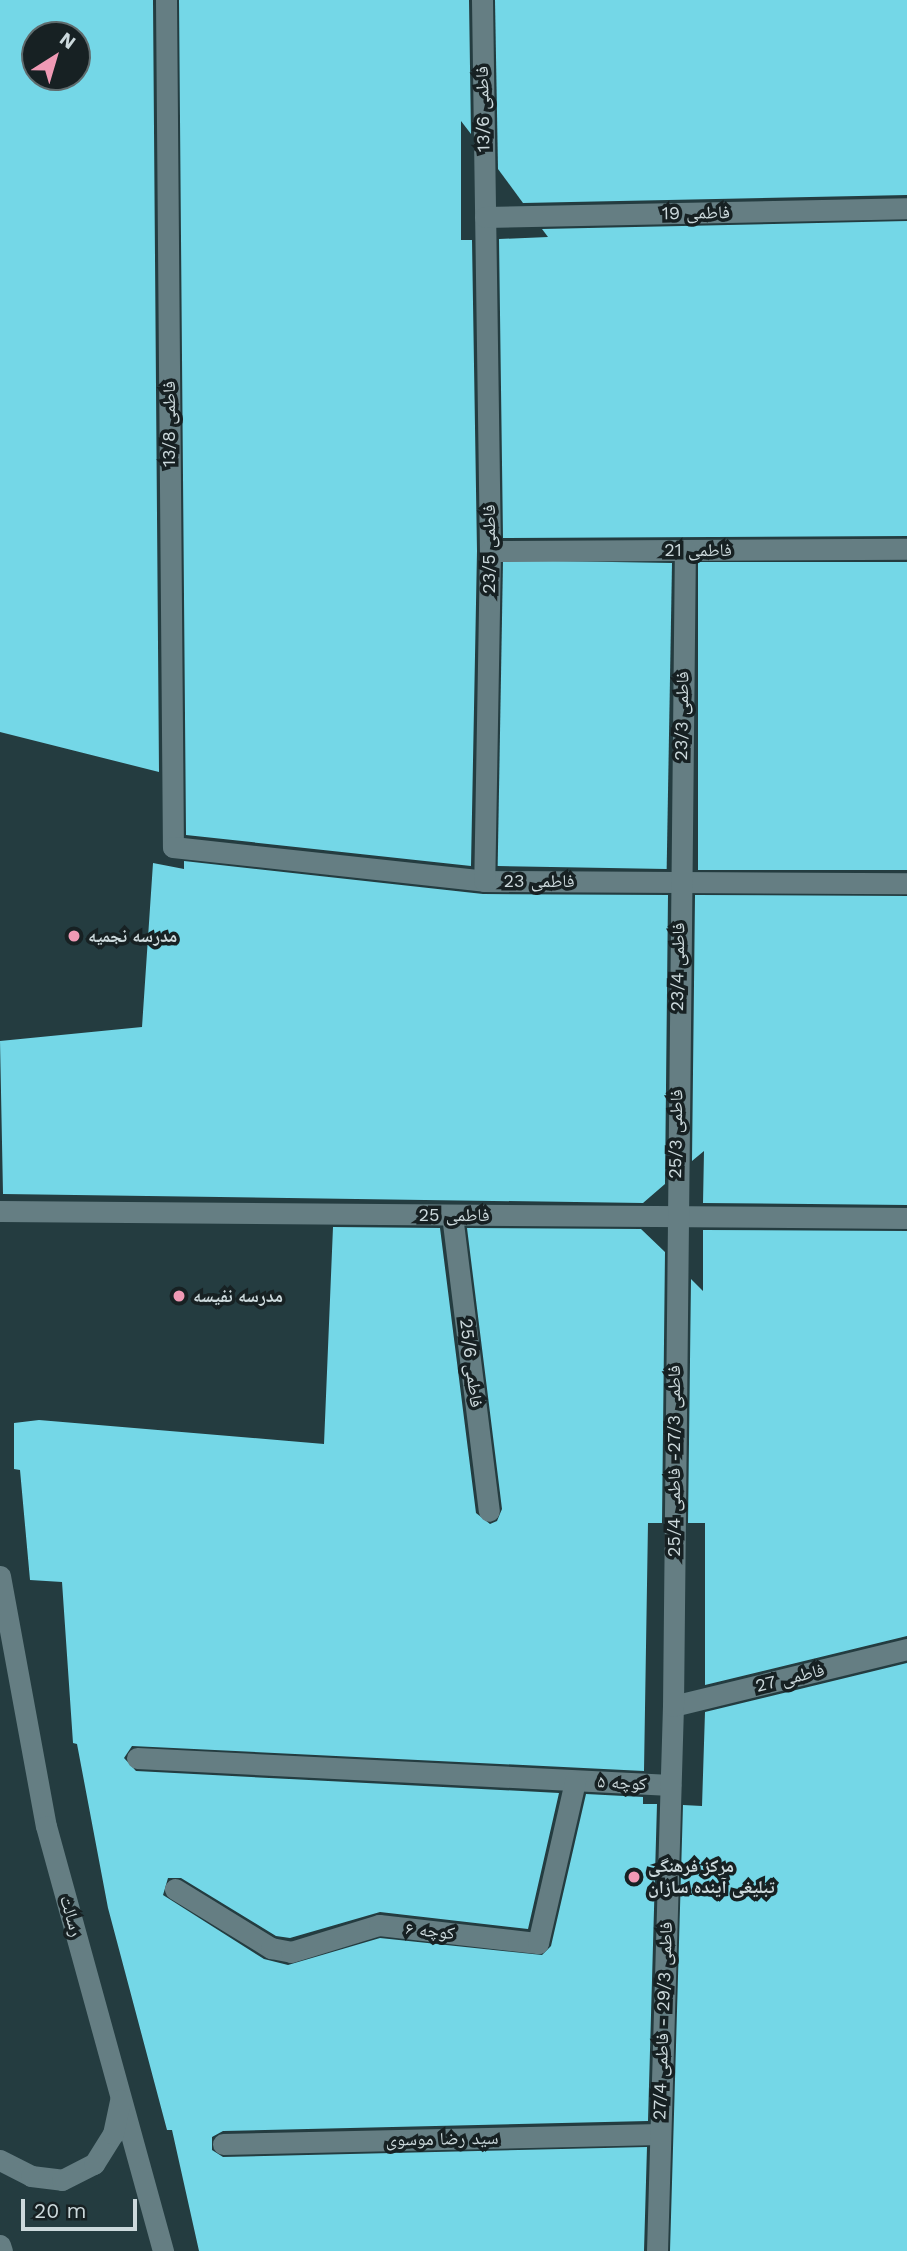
<!DOCTYPE html>
<html>
<head>
<meta charset="utf-8">
<style>
  body { margin:0 }
  #map { position:relative; width:907px; height:2251px; overflow:hidden; background:#243c40; font-family:"Work Sans","Noto Naskh Arabic",sans-serif }
  div>[style] { position:absolute }
  .building>* { inset:0; background:#74d7e7; transform-origin:0 0 }
  .street>* { height:21px; margin:-10.5px; padding:0 10.5px; transform-origin:10.5px; border-radius:10.5px; background:#657e83 }
  .secondary>* { height:21px; margin:-10.5px; padding:0 10.5px; transform-origin:10.5px; border-radius:10.5px; background:#657e83 }
  .dots>* { width:19px; height:19px; translate:-50% -50%; box-sizing:border-box; border:4px solid #172123; border-radius:50% }
  span { translate:-50% -50%; white-space:nowrap; text-align:center; line-height:1.15; -webkit-text-stroke:7px #172123; paint-order:stroke }
  .street-label { font-size:18px; color:#ccd9dc }
  .poi-label { font-size:18px; color:#ccd9dc; font-weight:700 }
  .left { translate:0 -50%; text-align:left }
  .north { position:absolute; left:21px; top:21px; width:70px; height:70px; box-sizing:border-box; background:#172123; border:2px solid #5f6b6d; border-radius:50%; rotate:37deg; font-size:19px; font-weight:700; line-height:28px; text-align:center; color:#ccd9dc }
  .north::after { content:''; display:block; margin:auto; width:24px; height:32px; background:#f09ab5; clip-path:polygon(50% 0,100% 100%,50% 72%,0 100%) }
  .scale { position:absolute; left:21px; top:2199px; width:116px; height:32px; box-sizing:border-box; border:4px solid #ccd9dc; border-top:0; padding-left:9px; font-size:21px; line-height:24px; white-space:nowrap; color:#ccd9dc; -webkit-text-stroke:5px #172123; paint-order:stroke }
</style>
</head>
<body>
<div id="map">
  <div class="building">
    <i style="clip-path:polygon(evenodd,0 0,153px 0,159px 772px,0 732px,0 0,35px 35px,77px 35px,77px 77px,35px 77px,35px 35px)"></i>
    <i style="clip-path:polygon(179px 0,469px 0,471px 134px,461px 121px,461px 240px,472px 240px,477px 551px,471px 866px,186px 835px)"></i>
    <i style="clip-path:polygon(495px 0,907px 0,907px 195px,523px 203px,498px 169px)"></i>
    <i style="clip-path:polygon(907px 221px,907px 536px,503px 538px,499px 239px,548px 237px,542px 229px)"></i>
    <i style="left:907px;top:562px;width:308px;height:209px;rotate:90deg"></i>
    <i style="left:672px;top:563px;width:306px;height:169px;rotate:91deg"></i>
    <i style="clip-path:polygon(184px 861px,483px 894px,668px 895px,665px 1184px,643px 1203px,3px 1194px,0 1041px,142px 1027px,153px 863px,184px 869px)"></i>
    <i style="clip-path:polygon(695px 895px,907px 896px,907px 1205px,703px 1203px,704px 1151px,692px 1161px)"></i>
    <i style="clip-path:polygon(333px 1227px,440px 1228px,476px 1513px,490px 1524px,497px 1521px,502px 1509px,467px 1228px,641px 1229px,665px 1252px,662px 1523px,648px 1523px,644px 1771px,132px 1746px,124px 1758px,136px 1771px,559px 1793px,528px 1929px,380px 1912px,290px 1938px,276px 1936px,181px 1878px,168px 1878px,163px 1895px,264px 1959px,288px 1965px,380px 1938px,542px 1955px,551px 1946px,586px 1794px,643px 1797px,643px 1804px,657px 1804px,648px 2121px,223px 2131px,212px 2137px,212px 2150px,223px 2157px,647px 2147px,644px 2251px,199px 2251px,172px 2130px,167px 2130px,108px 1908px,77px 1744px,73px 1743px,62px 1582px,30px 1580px,20px 1470px,14px 1469px,14px 1423px,39px 1420px,324px 1444px)"></i>
    <i style="clip-path:polygon(703px 1230px,907px 1231px,907px 1636px,705px 1685px,705px 1523px,688px 1523px,691px 1279px,703px 1291px)"></i>
    <i style="clip-path:polygon(907px 1663px,907px 2251px,670px 2251px,683px 1805px,702px 1806px,705px 1712px)"></i>
  </div>
  <div class="street">
    <i style="left:166px;top:0;width:847px;rotate:89.53deg"></i>
    <i style="left:173px;top:847px;width:313px;rotate:6.2deg"></i>
    <i style="left:484px;top:881px;width:423px;rotate:0.3deg"></i>
    <i style="left:482px;top:0;width:551px;rotate:89.17deg"></i>
    <i style="left:490px;top:551px;width:330px;rotate:91deg"></i>
    <i style="left:485px;top:217px;width:422px;rotate:-1.2deg"></i>
    <i style="left:490px;top:551px;width:417px;rotate:-0.3deg"></i>
    <i style="left:0;top:1211px;width:907px;rotate:0.44deg"></i>
    <i style="left:452px;top:1215px;width:298px;rotate:82.9deg"></i>
    <i style="left:673px;top:1706px;width:241px;rotate:-13.7deg"></i>
    <i style="left:137px;top:1758px;width:534px;rotate:2.9deg"></i>
    <i style="left:175px;top:1889px;width:113px;rotate:31.6deg"></i>
    <i style="left:271px;top:1948px;width:20px;rotate:11deg"></i>
    <i style="left:291px;top:1952px;width:92px;rotate:-17.1deg"></i>
    <i style="left:379px;top:1925px;width:160px;rotate:6.5deg"></i>
    <i style="left:538px;top:1943px;width:166px;rotate:-77.1deg"></i>
    <i style="left:223px;top:2144px;width:437px;rotate:-1.3deg"></i>
    <i style="left:657px;top:2251px;width:545px;rotate:-88.32deg"></i>
    <i style="left:673px;top:1706px;width:1156px;rotate:-89.41deg"></i>
  </div>
  <div class="secondary">
    <i style="left:0;top:1576px;width:254px;rotate:79.6deg"></i>
    <i style="left:46px;top:1826px;width:441px;rotate:74.6deg"></i>
    <i style="left:0;top:2160px;width:35px;rotate:27deg"></i>
    <i style="left:31px;top:2176px;width:31px;rotate:7deg"></i>
    <i style="left:62px;top:2180px;width:36px;rotate:-27deg"></i>
    <i style="left:94px;top:2164px;width:36px;rotate:-58deg"></i>
    <i style="left:113px;top:2134px;width:35px;rotate:-78deg"></i>
    <i style="left:0;top:2245px;width:6px;rotate:72deg"></i>
  </div>
  <div class="dots">
    <i style="left:74px;top:936px;background:#f09ab5"></i>
    <i style="left:179px;top:1296px;background:#f09ab5"></i>
    <i style="left:634px;top:1877px;background:#f09ab5"></i>
  </div>
  <div class="street-label">
    <span style="left:483px;top:109px;rotate:-91deg">فاطمی 13/6</span>
    <span style="left:696px;top:213px;rotate:-1deg">فاطمی 19</span>
    <span style="left:169px;top:424px;rotate:-90deg">فاطمی 13/8</span>
    <span style="left:489px;top:549px;rotate:-90deg">فاطمی 23/5</span>
    <span style="left:698px;top:550px">فاطمی 21</span>
    <span style="left:682px;top:716px;rotate:-89deg">فاطمی 23/3</span>
    <span style="left:539px;top:881px">فاطمی 23</span>
    <span style="left:678px;top:967px;rotate:-89deg">فاطمی 23/4</span>
    <span style="left:676px;top:1134px;rotate:-89deg">فاطمی 25/3</span>
    <span style="left:454px;top:1215px">فاطمی 25</span>
    <span style="left:471px;top:1363px;rotate:83deg">فاطمی 25/6</span>
    <span style="left:674px;top:1461px;rotate:-90deg">فاطمی 27/3- فاطمی 25/4</span>
    <span style="left:790px;top:1678px;rotate:-14deg">فاطمی 27</span>
    <span style="left:622px;top:1783px;rotate:3deg">کوچه ۵</span>
    <span style="left:71px;top:1916px;rotate:74deg">رسالت</span>
    <span style="left:430px;top:1931px;rotate:6deg">کوچه ۶</span>
    <span style="left:663px;top:2021px;rotate:-88deg">فاطمی 29/3 - فاطمی 27/4</span>
    <span style="left:442px;top:2139px;rotate:-1deg">سید رضا موسوی</span>
  </div>
  <div class="poi-label">
    <span class="left" style="left:88px;top:936px">مدرسه نجمیه</span>
    <span class="left" style="left:193px;top:1296px">مدرسه نفیسه</span>
    <span class="left" style="left:648px;top:1877px">مرکز فرهنگی<br>تبلیغی آینده سازان</span>
  </div>
  <div class="north">N</div>
  <div class="scale">20 m</div>
</div>
</body>
</html>
